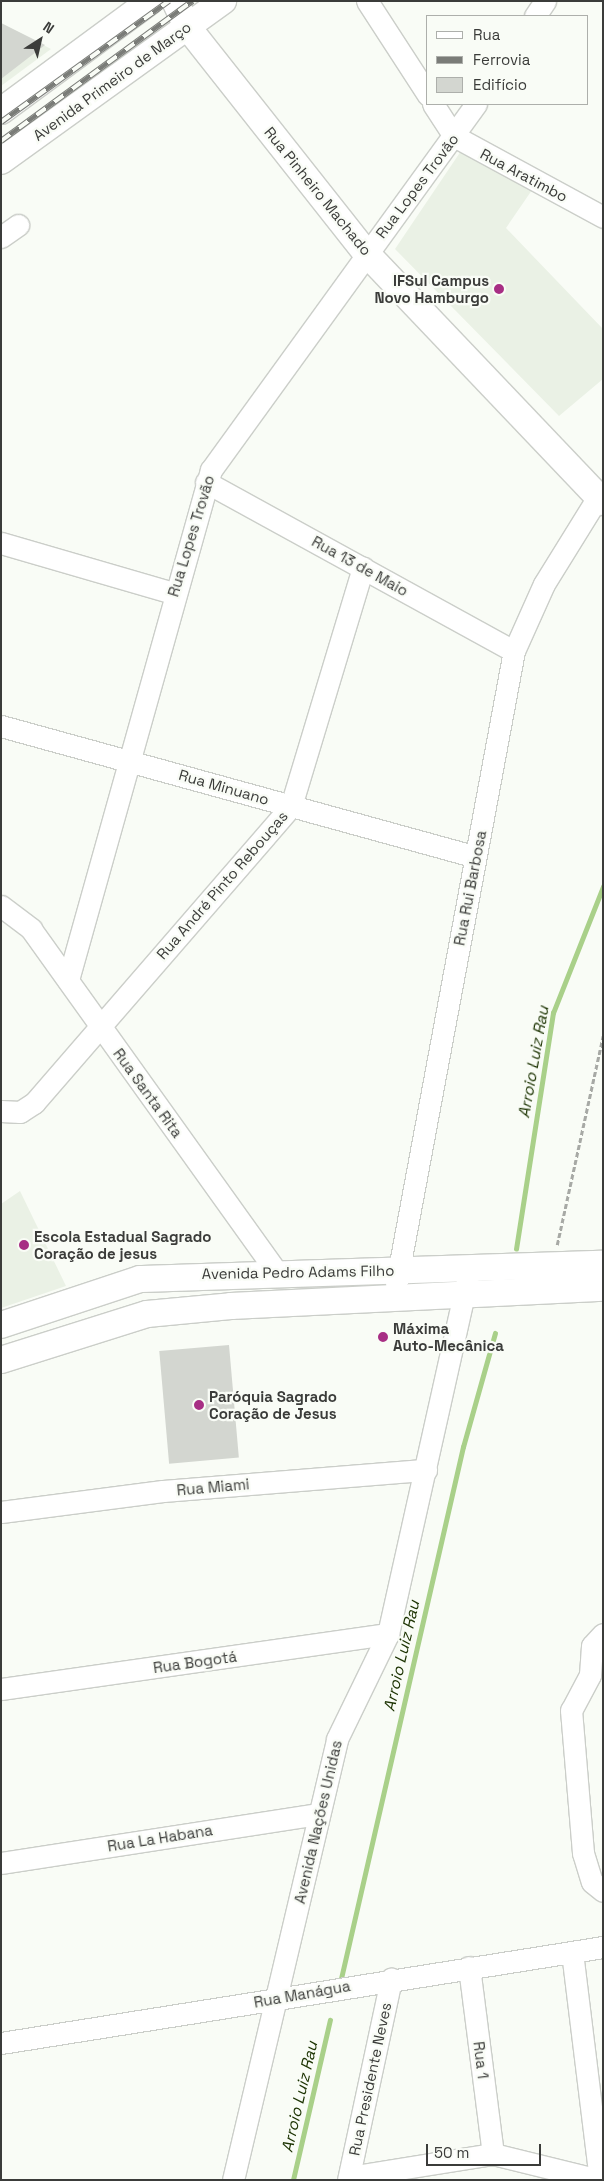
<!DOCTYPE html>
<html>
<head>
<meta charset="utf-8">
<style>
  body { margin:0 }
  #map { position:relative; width:604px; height:2181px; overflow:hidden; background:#f9fcf6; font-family:"Space Grotesk",sans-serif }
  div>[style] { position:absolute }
  .built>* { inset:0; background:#eaf1e5 }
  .stream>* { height:4.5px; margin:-2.25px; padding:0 2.25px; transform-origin:2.25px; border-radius:2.25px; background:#a9d089 }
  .building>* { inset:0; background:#d3d6d0; transform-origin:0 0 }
  .path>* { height:2.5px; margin-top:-1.25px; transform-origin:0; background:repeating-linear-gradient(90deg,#a7a9a5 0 5px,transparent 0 7.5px) }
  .roads { filter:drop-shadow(1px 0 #cbcec9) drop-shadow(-1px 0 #cbcec9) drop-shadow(0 1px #cbcec9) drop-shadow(0 -1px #cbcec9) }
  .minor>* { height:21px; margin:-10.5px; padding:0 10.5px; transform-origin:10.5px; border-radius:10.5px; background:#fff }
  .major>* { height:26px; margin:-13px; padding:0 13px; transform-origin:13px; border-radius:13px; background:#fff }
  .rail>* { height:5.5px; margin-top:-2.75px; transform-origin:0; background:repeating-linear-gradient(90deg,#f9fcf6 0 11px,#7a7c78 0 22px); box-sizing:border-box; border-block:1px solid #7a7c78 }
  .dots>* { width:14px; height:14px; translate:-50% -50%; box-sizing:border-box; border:2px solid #f9fcf6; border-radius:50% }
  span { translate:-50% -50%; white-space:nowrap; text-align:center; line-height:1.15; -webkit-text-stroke:4.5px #f9fcf6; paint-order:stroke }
  .street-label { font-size:15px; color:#3b3c3a }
  .poi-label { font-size:15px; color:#3b3c3a; font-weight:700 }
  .right { translate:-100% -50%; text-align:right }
  .left { translate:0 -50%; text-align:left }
  .water-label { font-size:16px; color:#1b3200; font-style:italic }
  .frame { position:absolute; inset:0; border:2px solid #3b3c3a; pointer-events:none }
  .legend { position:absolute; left:426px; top:15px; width:162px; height:90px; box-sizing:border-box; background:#f9fcf6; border:1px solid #adafab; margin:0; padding:6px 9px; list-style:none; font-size:15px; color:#3b3c3a }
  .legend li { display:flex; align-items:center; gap:10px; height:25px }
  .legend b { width:25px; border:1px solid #adafab }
  .north { position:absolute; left:15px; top:15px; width:50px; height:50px; -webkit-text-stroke:4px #f9fcf6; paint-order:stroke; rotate:35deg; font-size:14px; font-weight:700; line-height:20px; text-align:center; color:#3b3c3a }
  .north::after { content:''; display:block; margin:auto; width:18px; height:22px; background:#3b3c3a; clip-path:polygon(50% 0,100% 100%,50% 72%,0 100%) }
  .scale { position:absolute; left:426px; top:2144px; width:115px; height:22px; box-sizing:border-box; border:2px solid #3b3c3a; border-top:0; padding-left:6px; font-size:15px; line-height:18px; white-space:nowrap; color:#3b3c3a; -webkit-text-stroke:4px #f9fcf6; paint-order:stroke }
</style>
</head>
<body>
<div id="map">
  <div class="built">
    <i style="clip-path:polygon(1px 23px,51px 49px,1px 86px)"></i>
    <i style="clip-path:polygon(461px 151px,532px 190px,506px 228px,603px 329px,603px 379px,559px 416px,395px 249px)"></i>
    <i style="clip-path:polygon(20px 1191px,66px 1286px,1px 1308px,1px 1204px)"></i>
  </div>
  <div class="stream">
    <i style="left:516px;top:1249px;width:239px;rotate:-81.1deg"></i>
    <i style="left:553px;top:1013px;width:136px;rotate:-68.4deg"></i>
    <i style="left:340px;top:1983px;width:550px;rotate:-77.08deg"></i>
    <i style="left:463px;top:1447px;width:118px;rotate:-74.3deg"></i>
    <i style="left:293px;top:2180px;width:164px;rotate:-77deg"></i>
  </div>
  <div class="building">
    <i style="clip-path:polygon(1px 23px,45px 45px,1px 79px)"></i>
    <i style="left:229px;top:1345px;width:113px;height:70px;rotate:85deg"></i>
  </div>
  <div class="path">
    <i style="left:557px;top:1245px;width:214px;rotate:-77.6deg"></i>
  </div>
  <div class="roads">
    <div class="minor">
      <i style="left:367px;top:1px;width:112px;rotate:57deg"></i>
      <i style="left:535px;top:16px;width:18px;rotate:-56deg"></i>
      <i style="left:433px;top:104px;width:38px;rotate:57deg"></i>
      <i style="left:454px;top:136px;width:170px;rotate:28.5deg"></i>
      <i style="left:1px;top:237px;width:21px;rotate:-35deg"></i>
      <i style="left:206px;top:482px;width:351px;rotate:28.8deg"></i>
      <i style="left:1px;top:543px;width:179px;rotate:16.2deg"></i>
      <i style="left:1px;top:726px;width:492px;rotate:15.4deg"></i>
      <i style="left:1px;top:906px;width:38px;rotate:37deg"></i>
      <i style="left:31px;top:929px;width:422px;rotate:54.4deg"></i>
      <i style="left:68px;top:980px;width:530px;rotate:-74.34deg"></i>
      <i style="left:211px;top:470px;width:452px;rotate:-54.1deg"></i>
      <i style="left:1px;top:1111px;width:19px;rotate:3deg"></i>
      <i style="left:20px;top:1112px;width:17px;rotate:-33deg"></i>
      <i style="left:34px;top:1103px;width:393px;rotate:-49.1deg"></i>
      <i style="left:291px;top:806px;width:249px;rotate:-73.2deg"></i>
      <i style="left:396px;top:1285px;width:645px;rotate:-79.46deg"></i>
      <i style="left:514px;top:651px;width:73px;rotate:-65.9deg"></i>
      <i style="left:544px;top:584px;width:102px;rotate:-58.2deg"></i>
      <i style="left:1px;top:1512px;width:163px;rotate:-7.4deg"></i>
      <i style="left:163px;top:1491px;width:264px;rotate:-4.6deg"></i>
      <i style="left:603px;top:1634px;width:16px;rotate:133deg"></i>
      <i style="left:592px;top:1646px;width:29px;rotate:94deg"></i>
      <i style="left:590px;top:1675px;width:40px;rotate:118deg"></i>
      <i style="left:571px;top:1710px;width:144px;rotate:85.2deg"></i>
      <i style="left:583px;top:1853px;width:30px;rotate:73deg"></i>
      <i style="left:592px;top:1882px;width:14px;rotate:39deg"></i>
      <i style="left:1px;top:1689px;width:391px;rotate:-8.1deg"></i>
      <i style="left:1px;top:1863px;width:321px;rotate:-8.8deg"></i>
      <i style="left:572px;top:1952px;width:230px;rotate:83deg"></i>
      <i style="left:469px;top:1967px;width:189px;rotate:82.7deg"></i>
      <i style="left:1px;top:2043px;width:610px;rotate:-9.06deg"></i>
      <i style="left:349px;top:2177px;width:146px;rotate:-9.1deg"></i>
      <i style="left:493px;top:2154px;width:109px;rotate:13.8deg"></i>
      <i style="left:233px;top:2180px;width:453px;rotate:-76.7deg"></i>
      <i style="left:337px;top:1739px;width:117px;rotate:-64.1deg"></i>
      <i style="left:388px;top:1634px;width:363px;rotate:-77.4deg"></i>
      <i style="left:348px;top:2180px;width:206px;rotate:-77.9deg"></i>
    </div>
    <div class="major">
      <i style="left:175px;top:1px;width:26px;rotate:65deg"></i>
      <i style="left:186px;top:25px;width:290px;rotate:51.7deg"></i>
      <i style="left:366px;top:253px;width:344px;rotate:46.4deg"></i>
      <i style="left:1px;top:111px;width:185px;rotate:-36.4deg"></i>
      <i style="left:1px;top:161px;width:274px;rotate:-35.8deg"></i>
      <i style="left:1px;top:1325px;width:146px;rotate:-18.3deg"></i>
      <i style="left:140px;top:1279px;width:463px;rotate:-1.9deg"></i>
      <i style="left:1px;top:1360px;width:153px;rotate:-17.5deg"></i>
      <i style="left:147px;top:1314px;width:84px;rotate:-5.4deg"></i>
      <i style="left:231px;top:1306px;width:372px;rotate:-2.8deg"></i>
    </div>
  </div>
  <div class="rail">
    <i style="left:1px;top:122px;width:207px;rotate:-35.8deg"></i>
    <i style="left:1px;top:141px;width:237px;rotate:-36.2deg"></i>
  </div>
  <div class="dots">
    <i style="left:499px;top:289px;background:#a72e84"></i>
    <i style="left:24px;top:1245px;background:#a72e84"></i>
    <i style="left:383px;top:1337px;background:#a72e84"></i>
    <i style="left:199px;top:1405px;background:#a72e84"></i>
  </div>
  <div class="street-label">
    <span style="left:112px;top:81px;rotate:-36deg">Avenida Primeiro de Março</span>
    <span style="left:524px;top:175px;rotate:28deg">Rua Aratimbo</span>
    <span style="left:417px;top:186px;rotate:-53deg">Rua Lopes Trovão</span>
    <span style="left:318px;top:191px;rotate:51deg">Rua Pinheiro Machado</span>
    <span style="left:191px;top:536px;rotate:-73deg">Rua Lopes Trovão</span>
    <span style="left:360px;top:566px;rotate:29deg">Rua 13 de Maio</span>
    <span style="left:224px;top:787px;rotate:16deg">Rua Minuano</span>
    <span style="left:222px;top:885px;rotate:-49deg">Rua André Pinto Rebouças</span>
    <span style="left:470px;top:888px;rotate:-79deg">Rua Rui Barbosa</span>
    <span style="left:148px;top:1093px;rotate:54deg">Rua Santa Rita</span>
    <span style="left:298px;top:1272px;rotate:-1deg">Avenida Pedro Adams Filho</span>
    <span style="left:213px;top:1487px;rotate:-5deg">Rua Miami</span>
    <span style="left:195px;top:1662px;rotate:-8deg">Rua Bogotá</span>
    <span style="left:318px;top:1822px;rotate:-77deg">Avenida Nações Unidas</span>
    <span style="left:160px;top:1838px;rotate:-9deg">Rua La Habana</span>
    <span style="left:302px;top:1994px;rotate:-10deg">Rua Manágua</span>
    <span style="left:481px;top:2060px;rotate:83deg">Rua 1</span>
    <span style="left:370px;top:2079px;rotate:-78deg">Rua Presidente Neves</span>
  </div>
  <div class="poi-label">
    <span class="right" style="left:489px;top:289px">IFSul Campus<br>Novo Hamburgo</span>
    <span class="left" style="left:34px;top:1245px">Escola Estadual Sagrado<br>Coração de jesus</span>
    <span class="left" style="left:393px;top:1337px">Máxima<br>Auto-Mecânica</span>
    <span class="left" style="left:209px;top:1405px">Paróquia Sagrado<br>Coração de Jesus</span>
  </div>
  <div class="water-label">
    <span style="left:534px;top:1062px;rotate:-80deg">Arroio Luiz Rau</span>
    <span style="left:402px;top:1656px;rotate:-77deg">Arroio Luiz Rau</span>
    <span style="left:300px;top:2097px;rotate:-77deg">Arroio Luiz Rau</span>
  </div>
  <div class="frame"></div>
  <ul class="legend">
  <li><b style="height:6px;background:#fff"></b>Rua</li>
  <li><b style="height:6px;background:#7a7c78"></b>Ferrovia</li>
  <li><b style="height:14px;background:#d3d6d0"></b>Edifício</li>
  </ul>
  <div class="north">N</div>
  <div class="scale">50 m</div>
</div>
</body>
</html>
